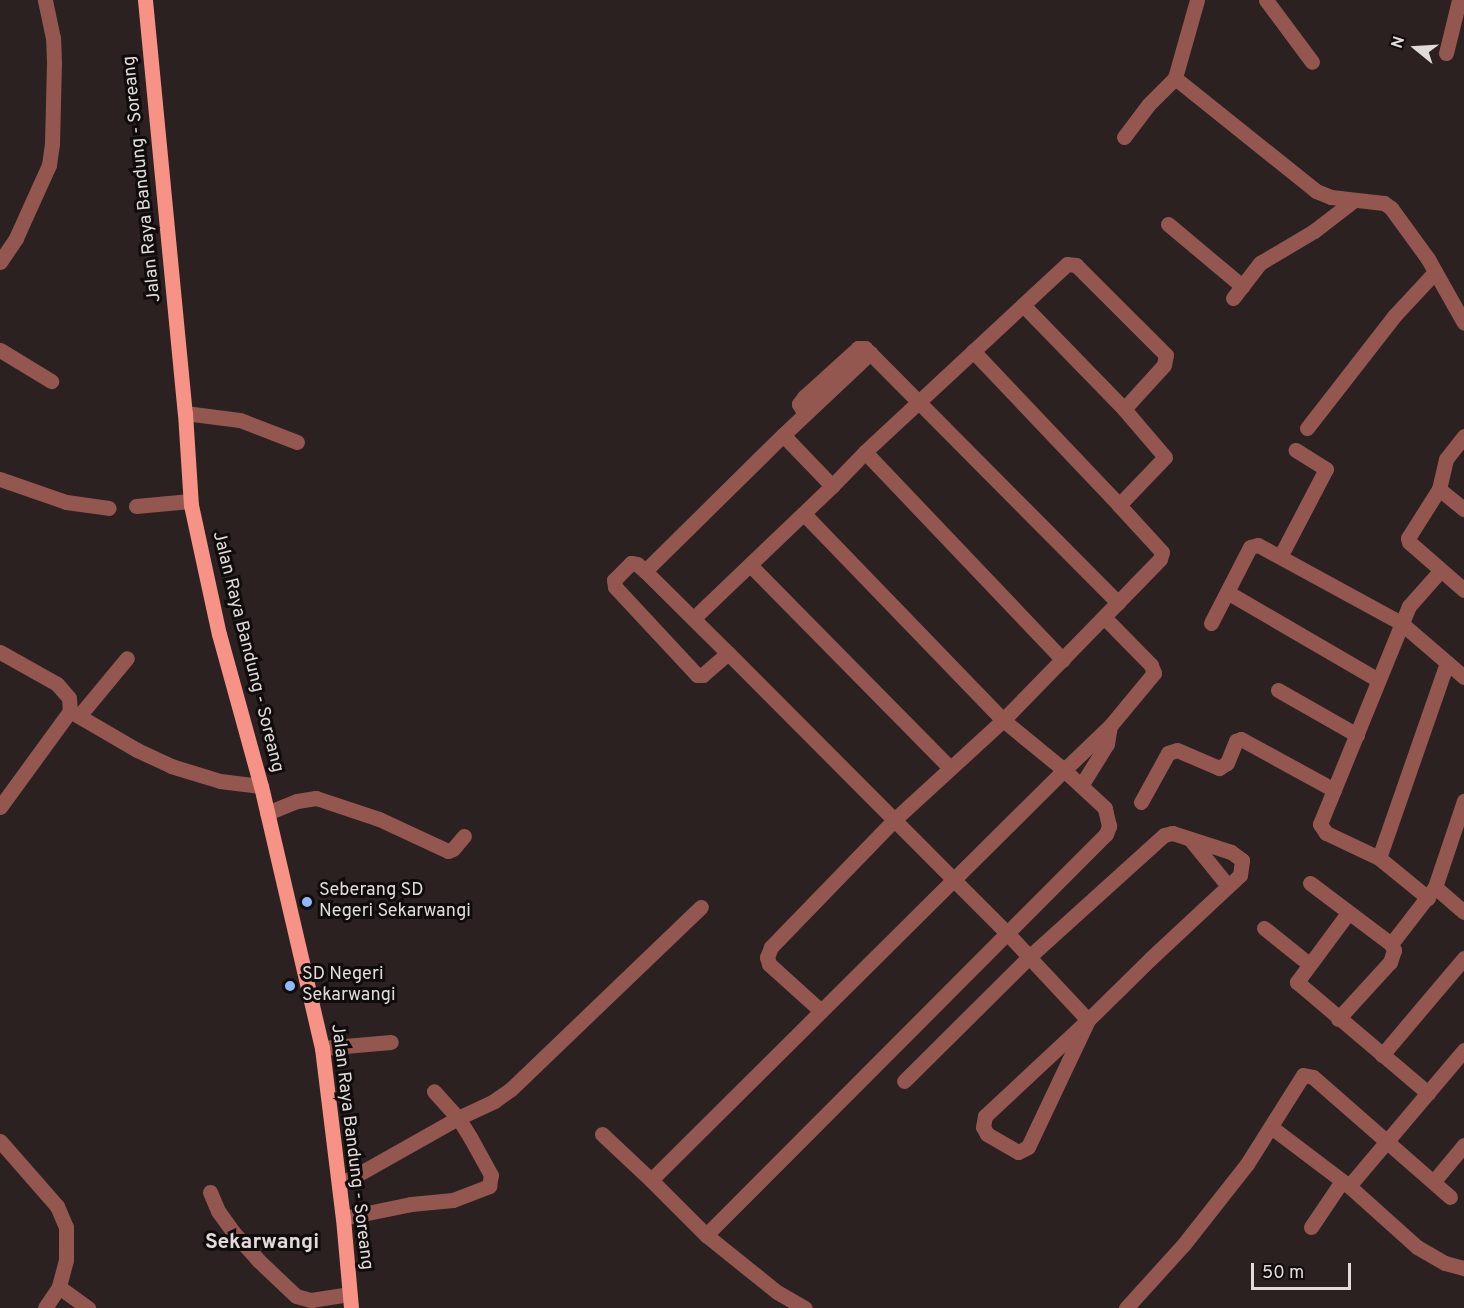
<!DOCTYPE html>
<html>
<head>
<meta charset="utf-8">
<style>
  body { margin:0 }
  #map { position:relative; width:1464px; height:1308px; overflow:hidden; background:#2a2120; font-family:Overpass,sans-serif }
  div>[style] { position:absolute }
  .minor>* { height:15px; margin:-7.5px; padding:0 7.5px; transform-origin:7.5px; border-radius:7.5px; background:#935750 }
  .major>* { height:15px; margin:-7.5px; padding:0 7.5px; transform-origin:7.5px; border-radius:7.5px; background:#f69286 }
  .dots>* { width:16px; height:16px; translate:-50% -50%; box-sizing:border-box; border:3px solid #100c0b; border-radius:50% }
  span { translate:-50% -50%; white-space:nowrap; text-align:center; line-height:1.15; -webkit-text-stroke:6px #100c0b; paint-order:stroke }
  .street-label { font-size:18px; color:#e1dbda }
  .poi-label { font-size:18px; color:#e1dbda }
  .left { translate:0 -50%; text-align:left }
  .quarter-label { font-size:21px; color:#e1dbda; font-weight:700 }
  .north { position:absolute; left:1386px; top:18px; width:60px; height:60px; -webkit-text-stroke:4px #100c0b; paint-order:stroke; rotate:288deg; font-size:16px; font-weight:700; line-height:24px; text-align:center; color:#e1dbda }
  .north::after { content:''; display:block; margin:auto; width:21px; height:27px; background:#e1dbda; clip-path:polygon(50% 0,100% 100%,50% 72%,0 100%) }
  .scale { position:absolute; left:1251px; top:1263px; width:100px; height:27px; box-sizing:border-box; border:3px solid #e1dbda; border-top:0; padding-left:8px; font-size:18px; line-height:21px; white-space:nowrap; color:#e1dbda; -webkit-text-stroke:4px #100c0b; paint-order:stroke }
</style>
</head>
<body>
<div id="map">
  <div class="minor">
    <i style="left:1197px;top:0;width:81px;rotate:105.8deg"></i>
    <i style="left:1175px;top:78px;width:181px;rotate:38.7deg"></i>
    <i style="left:1316px;top:191px;width:16px;rotate:22deg"></i>
    <i style="left:1331px;top:197px;width:53px;rotate:6.5deg"></i>
    <i style="left:1384px;top:203px;width:9px;rotate:36deg"></i>
    <i style="left:1391px;top:208px;width:63px;rotate:54deg"></i>
    <i style="left:1428px;top:259px;width:73px;rotate:60.6deg"></i>
    <i style="left:1266px;top:0;width:77px;rotate:53.4deg"></i>
    <i style="left:1446px;top:53px;width:55px;rotate:-76.2deg"></i>
    <i style="left:1124px;top:137px;width:41px;rotate:-52.9deg"></i>
    <i style="left:1149px;top:104px;width:37px;rotate:-45deg"></i>
    <i style="left:1168px;top:224px;width:97px;rotate:40deg"></i>
    <i style="left:0;top:262px;width:29px;rotate:-56deg"></i>
    <i style="left:16px;top:238px;width:80px;rotate:-65.7deg"></i>
    <i style="left:49px;top:165px;width:21px;rotate:-82deg"></i>
    <i style="left:52px;top:144px;width:81px;rotate:-88.6deg"></i>
    <i style="left:54px;top:63px;width:25px;rotate:-92deg"></i>
    <i style="left:53px;top:38px;width:39px;rotate:-102deg"></i>
    <i style="left:1233px;top:298px;width:44px;rotate:-52.4deg"></i>
    <i style="left:1260px;top:263px;width:63px;rotate:-30.7deg"></i>
    <i style="left:1314px;top:231px;width:49px;rotate:-37.6deg"></i>
    <i style="left:1023px;top:305px;width:145px;rotate:45.8deg"></i>
    <i style="left:0;top:350px;width:60px;rotate:31.3deg"></i>
    <i style="left:973px;top:351px;width:212px;rotate:46.5deg"></i>
    <i style="left:185px;top:413px;width:55px;rotate:7.3deg"></i>
    <i style="left:240px;top:420px;width:61px;rotate:21.1deg"></i>
    <i style="left:805px;top:414px;width:12px;rotate:-121deg"></i>
    <i style="left:799px;top:404px;width:9px;rotate:-54deg"></i>
    <i style="left:804px;top:397px;width:73px;rotate:-42.2deg"></i>
    <i style="left:858px;top:348px;width:7px"></i>
    <i style="left:865px;top:348px;width:7px;rotate:45deg"></i>
    <i style="left:1307px;top:428px;width:143px;rotate:-52.1deg"></i>
    <i style="left:1395px;top:315px;width:59px;rotate:-47.1deg"></i>
    <i style="left:783px;top:435px;width:120px;rotate:-43.3deg"></i>
    <i style="left:870px;top:353px;width:352px;rotate:45.2deg"></i>
    <i style="left:1464px;top:436px;width:29px;rotate:128deg"></i>
    <i style="left:1446px;top:459px;width:31px;rotate:103deg"></i>
    <i style="left:1439px;top:489px;width:58px;rotate:122.3deg"></i>
    <i style="left:1408px;top:538px;width:4px;rotate:76deg"></i>
    <i style="left:1409px;top:542px;width:73px;rotate:41.1deg"></i>
    <i style="left:865px;top:452px;width:287px;rotate:46.4deg"></i>
    <i style="left:0;top:479px;width:70px;rotate:19.2deg"></i>
    <i style="left:66px;top:502px;width:43px;rotate:7.9deg"></i>
    <i style="left:1439px;top:489px;width:32px;rotate:39deg"></i>
    <i style="left:136px;top:506px;width:54px;rotate:-5.3deg"></i>
    <i style="left:804px;top:514px;width:286px;rotate:46deg"></i>
    <i style="left:1003px;top:720px;width:79px;rotate:39.3deg"></i>
    <i style="left:1064px;top:770px;width:64px;rotate:-43.7deg"></i>
    <i style="left:1110px;top:726px;width:69px;rotate:-50.3deg"></i>
    <i style="left:1154px;top:673px;width:9px;rotate:-111deg"></i>
    <i style="left:1151px;top:665px;width:67px;rotate:-134.4deg"></i>
    <i style="left:1281px;top:555px;width:97px;rotate:-62.4deg"></i>
    <i style="left:1326px;top:469px;width:36px;rotate:-148deg"></i>
    <i style="left:750px;top:565px;width:285px;rotate:45.4deg"></i>
    <i style="left:645px;top:571px;width:194px;rotate:-44.6deg"></i>
    <i style="left:783px;top:435px;width:71px;rotate:46.1deg"></i>
    <i style="left:832px;top:486px;width:192px;rotate:136.3deg"></i>
    <i style="left:1227px;top:592px;width:175px;rotate:30.2deg"></i>
    <i style="left:1211px;top:623px;width:85px;rotate:-62.8deg"></i>
    <i style="left:1250px;top:547px;width:8px;rotate:-14deg"></i>
    <i style="left:1258px;top:545px;width:163px;rotate:28.6deg"></i>
    <i style="left:1401px;top:623px;width:83px;rotate:40.6deg"></i>
    <i style="left:0;top:652px;width:65px;rotate:29.3deg"></i>
    <i style="left:57px;top:684px;width:18px;rotate:49deg"></i>
    <i style="left:69px;top:698px;width:13px;rotate:86deg"></i>
    <i style="left:728px;top:653px;width:33px;rotate:139deg"></i>
    <i style="left:703px;top:675px;width:6px;rotate:180deg"></i>
    <i style="left:697px;top:675px;width:120px;rotate:-133deg"></i>
    <i style="left:615px;top:587px;width:7px;rotate:-98deg"></i>
    <i style="left:614px;top:580px;width:24px;rotate:-45deg"></i>
    <i style="left:631px;top:563px;width:6px;rotate:9deg"></i>
    <i style="left:637px;top:564px;width:11px;rotate:41deg"></i>
    <i style="left:645px;top:571px;width:117px;rotate:44.7deg"></i>
    <i style="left:728px;top:653px;width:319px;rotate:45.1deg"></i>
    <i style="left:953px;top:879px;width:76px;rotate:45deg"></i>
    <i style="left:1007px;top:933px;width:33px;rotate:47deg"></i>
    <i style="left:1029px;top:957px;width:86px;rotate:46.9deg"></i>
    <i style="left:1088px;top:1020px;width:140px;rotate:115.3deg"></i>
    <i style="left:1028px;top:1147px;width:11px;rotate:153deg"></i>
    <i style="left:1018px;top:1152px;width:36px;rotate:-150deg"></i>
    <i style="left:987px;top:1134px;width:8px;rotate:-120deg"></i>
    <i style="left:983px;top:1127px;width:11px;rotate:-80deg"></i>
    <i style="left:985px;top:1116px;width:141px;rotate:-43deg"></i>
    <i style="left:1088px;top:1020px;width:87px;rotate:-44.5deg"></i>
    <i style="left:1150px;top:959px;width:123px;rotate:-43deg"></i>
    <i style="left:1240px;top:875px;width:15px;rotate:-82deg"></i>
    <i style="left:1242px;top:860px;width:14px;rotate:-144deg"></i>
    <i style="left:1231px;top:852px;width:62px;rotate:-162.1deg"></i>
    <i style="left:1172px;top:833px;width:8px;rotate:166deg"></i>
    <i style="left:1164px;top:835px;width:182px;rotate:137.9deg"></i>
    <i style="left:1029px;top:957px;width:176px;rotate:135.2deg"></i>
    <i style="left:1278px;top:690px;width:91px;rotate:29.7deg"></i>
    <i style="left:79px;top:716px;width:75px;rotate:-50.4deg"></i>
    <i style="left:1082px;top:784px;width:47px;rotate:-58deg"></i>
    <i style="left:1107px;top:744px;width:18px;rotate:-81deg"></i>
    <i style="left:1141px;top:802px;width:56px;rotate:-61.1deg"></i>
    <i style="left:1168px;top:753px;width:9px;rotate:-18deg"></i>
    <i style="left:1177px;top:750px;width:46px;rotate:23.2deg"></i>
    <i style="left:1219px;top:768px;width:9px;rotate:-32deg"></i>
    <i style="left:1227px;top:763px;width:24px;rotate:-68deg"></i>
    <i style="left:1236px;top:741px;width:5px;rotate:-22deg"></i>
    <i style="left:1241px;top:739px;width:106px;rotate:28.7deg"></i>
    <i style="left:0;top:807px;width:119px;rotate:-53.9deg"></i>
    <i style="left:70px;top:711px;width:78px;rotate:30.2deg"></i>
    <i style="left:137px;top:750px;width:38px;rotate:25deg"></i>
    <i style="left:171px;top:766px;width:51px;rotate:17deg"></i>
    <i style="left:220px;top:781px;width:41px;rotate:7deg"></i>
    <i style="left:267px;top:813px;width:32px;rotate:-22deg"></i>
    <i style="left:297px;top:801px;width:19px;rotate:-9deg"></i>
    <i style="left:316px;top:798px;width:66px;rotate:18.4deg"></i>
    <i style="left:379px;top:819px;width:76px;rotate:24.9deg"></i>
    <i style="left:448px;top:851px;width:5px;rotate:-22deg"></i>
    <i style="left:453px;top:849px;width:17px;rotate:-50deg"></i>
    <i style="left:1190px;top:839px;width:60px;rotate:51deg"></i>
    <i style="left:1379px;top:858px;width:207px;rotate:-70.8deg"></i>
    <i style="left:1310px;top:883px;width:101px;rotate:37deg"></i>
    <i style="left:1391px;top:944px;width:7px;rotate:63deg"></i>
    <i style="left:1394px;top:950px;width:13px;rotate:108deg"></i>
    <i style="left:1390px;top:962px;width:77px;rotate:132.4deg"></i>
    <i style="left:1435px;top:887px;width:38px;rotate:41deg"></i>
    <i style="left:1428px;top:898px;width:63px;rotate:-140.8deg"></i>
    <i style="left:1379px;top:858px;width:59px;rotate:-154.7deg"></i>
    <i style="left:1326px;top:833px;width:11px;rotate:-124deg"></i>
    <i style="left:1320px;top:824px;width:235px;rotate:-67.8deg"></i>
    <i style="left:1409px;top:606px;width:48px;rotate:-48.4deg"></i>
    <i style="left:1348px;top:913px;width:86px;rotate:126.5deg"></i>
    <i style="left:1297px;top:982px;width:172px;rotate:40.3deg"></i>
    <i style="left:1264px;top:928px;width:58px;rotate:38.7deg"></i>
    <i style="left:1391px;top:944px;width:72px;rotate:-52.3deg"></i>
    <i style="left:1435px;top:887px;width:91px;rotate:-71.4deg"></i>
    <i style="left:821px;top:1011px;width:70px;rotate:-137.9deg"></i>
    <i style="left:769px;top:964px;width:7px;rotate:-106deg"></i>
    <i style="left:767px;top:957px;width:11px;rotate:-68deg"></i>
    <i style="left:771px;top:947px;width:177px;rotate:-45.9deg"></i>
    <i style="left:894px;top:820px;width:148px;rotate:-42.5deg"></i>
    <i style="left:1003px;top:720px;width:225px;rotate:-45.7deg"></i>
    <i style="left:1160px;top:559px;width:7px;rotate:-74deg"></i>
    <i style="left:1162px;top:552px;width:64px;rotate:-132.5deg"></i>
    <i style="left:1119px;top:505px;width:66px;rotate:-46.2deg"></i>
    <i style="left:1165px;top:457px;width:63px;rotate:-130.5deg"></i>
    <i style="left:1124px;top:409px;width:59px;rotate:-47.7deg"></i>
    <i style="left:1164px;top:365px;width:10px;rotate:-79deg"></i>
    <i style="left:1166px;top:355px;width:127px;rotate:-135deg"></i>
    <i style="left:1076px;top:265px;width:9px;rotate:-174deg"></i>
    <i style="left:1067px;top:264px;width:276px;rotate:137.1deg"></i>
    <i style="left:865px;top:452px;width:47px;rotate:134.1deg"></i>
    <i style="left:322px;top:1048px;width:69px;rotate:-5deg"></i>
    <i style="left:1382px;top:1055px;width:127px;rotate:-49.8deg"></i>
    <i style="left:1271px;top:1127px;width:98px;rotate:37.1deg"></i>
    <i style="left:1349px;top:1186px;width:91px;rotate:41.9deg"></i>
    <i style="left:1417px;top:1247px;width:32px;rotate:30deg"></i>
    <i style="left:1445px;top:1263px;width:20px;rotate:15deg"></i>
    <i style="left:602px;top:1134px;width:67px;rotate:43.2deg"></i>
    <i style="left:0;top:1141px;width:86px;rotate:48.8deg"></i>
    <i style="left:57px;top:1206px;width:23px;rotate:67deg"></i>
    <i style="left:66px;top:1227px;width:33px;rotate:90deg"></i>
    <i style="left:66px;top:1260px;width:28px;rotate:105deg"></i>
    <i style="left:59px;top:1287px;width:25px;rotate:124deg"></i>
    <i style="left:1434px;top:1181px;width:47px;rotate:-50.2deg"></i>
    <i style="left:339px;top:1185px;width:137px;rotate:-29.4deg"></i>
    <i style="left:458px;top:1118px;width:40px;rotate:-25deg"></i>
    <i style="left:494px;top:1101px;width:21px;rotate:-35deg"></i>
    <i style="left:511px;top:1089px;width:263px;rotate:-43.8deg"></i>
    <i style="left:1349px;top:1186px;width:178px;rotate:-49.8deg"></i>
    <i style="left:210px;top:1192px;width:21px;rotate:67deg"></i>
    <i style="left:218px;top:1211px;width:26px;rotate:54deg"></i>
    <i style="left:233px;top:1232px;width:38px;rotate:48deg"></i>
    <i style="left:258px;top:1260px;width:52px;rotate:43.5deg"></i>
    <i style="left:296px;top:1296px;width:16px;rotate:15deg"></i>
    <i style="left:311px;top:1300px;width:38px;rotate:-9deg"></i>
    <i style="left:343px;top:1218px;width:69px;rotate:-11.6deg"></i>
    <i style="left:411px;top:1204px;width:42px;rotate:-5.4deg"></i>
    <i style="left:453px;top:1200px;width:39px;rotate:-21deg"></i>
    <i style="left:489px;top:1186px;width:11px;rotate:-80deg"></i>
    <i style="left:491px;top:1175px;width:43px;rotate:-118.9deg"></i>
    <i style="left:470px;top:1137px;width:22px;rotate:-122deg"></i>
    <i style="left:458px;top:1118px;width:36px;rotate:-132deg"></i>
    <i style="left:1311px;top:1227px;width:55px;rotate:-56deg"></i>
    <i style="left:706px;top:1235px;width:566px;rotate:-45.07deg"></i>
    <i style="left:1106px;top:834px;width:9px;rotate:-69deg"></i>
    <i style="left:1109px;top:826px;width:18px;rotate:-103deg"></i>
    <i style="left:1105px;top:808px;width:56px;rotate:-137.2deg"></i>
    <i style="left:1064px;top:770px;width:582px;rotate:135.21deg"></i>
    <i style="left:651px;top:1180px;width:78px;rotate:45deg"></i>
    <i style="left:706px;top:1235px;width:91px;rotate:38.8deg"></i>
    <i style="left:777px;top:1292px;width:32px;rotate:30deg"></i>
    <i style="left:59px;top:1287px;width:36px;rotate:36deg"></i>
    <i style="left:1126px;top:1308px;width:86px;rotate:-47.8deg"></i>
    <i style="left:1184px;top:1244px;width:102px;rotate:-51.8deg"></i>
    <i style="left:1247px;top:1164px;width:105px;rotate:-57.8deg"></i>
    <i style="left:1303px;top:1075px;width:10px;rotate:11deg"></i>
    <i style="left:1313px;top:1077px;width:182px;rotate:41.2deg"></i>
  </div>
  <div class="major">
    <i style="left:145px;top:0;width:415px;rotate:84.5deg"></i>
    <i style="left:185px;top:413px;width:92px;rotate:86.3deg"></i>
    <i style="left:191px;top:505px;width:132px;rotate:77.8deg"></i>
    <i style="left:219px;top:634px;width:158px;rotate:74.6deg"></i>
    <i style="left:261px;top:786px;width:269px;rotate:76.9deg"></i>
    <i style="left:322px;top:1048px;width:171px;rotate:83deg"></i>
    <i style="left:343px;top:1218px;width:90px;rotate:84.9deg"></i>
  </div>
  <div class="dots">
    <i style="left:307px;top:902px;background:#8fb8fd"></i>
    <i style="left:290px;top:986px;background:#8fb8fd"></i>
  </div>
  <div class="street-label">
    <span style="left:143px;top:179px;rotate:-96deg">Jalan Raya Bandung - Soreang</span>
    <span style="left:247px;top:652px;rotate:76deg">Jalan Raya Bandung - Soreang</span>
    <span style="left:351px;top:1147px;rotate:83deg">Jalan Raya Bandung - Soreang</span>
  </div>
  <div class="poi-label">
    <span class="left" style="left:319px;top:902px">Seberang SD<br>Negeri Sekarwangi</span>
    <span class="left" style="left:302px;top:986px">SD Negeri<br>Sekarwangi</span>
  </div>
  <div class="quarter-label">
    <span style="left:262px;top:1243px">Sekarwangi</span>
  </div>
  <div class="north">N</div>
  <div class="scale">50 m</div>
</div>
</body>
</html>
